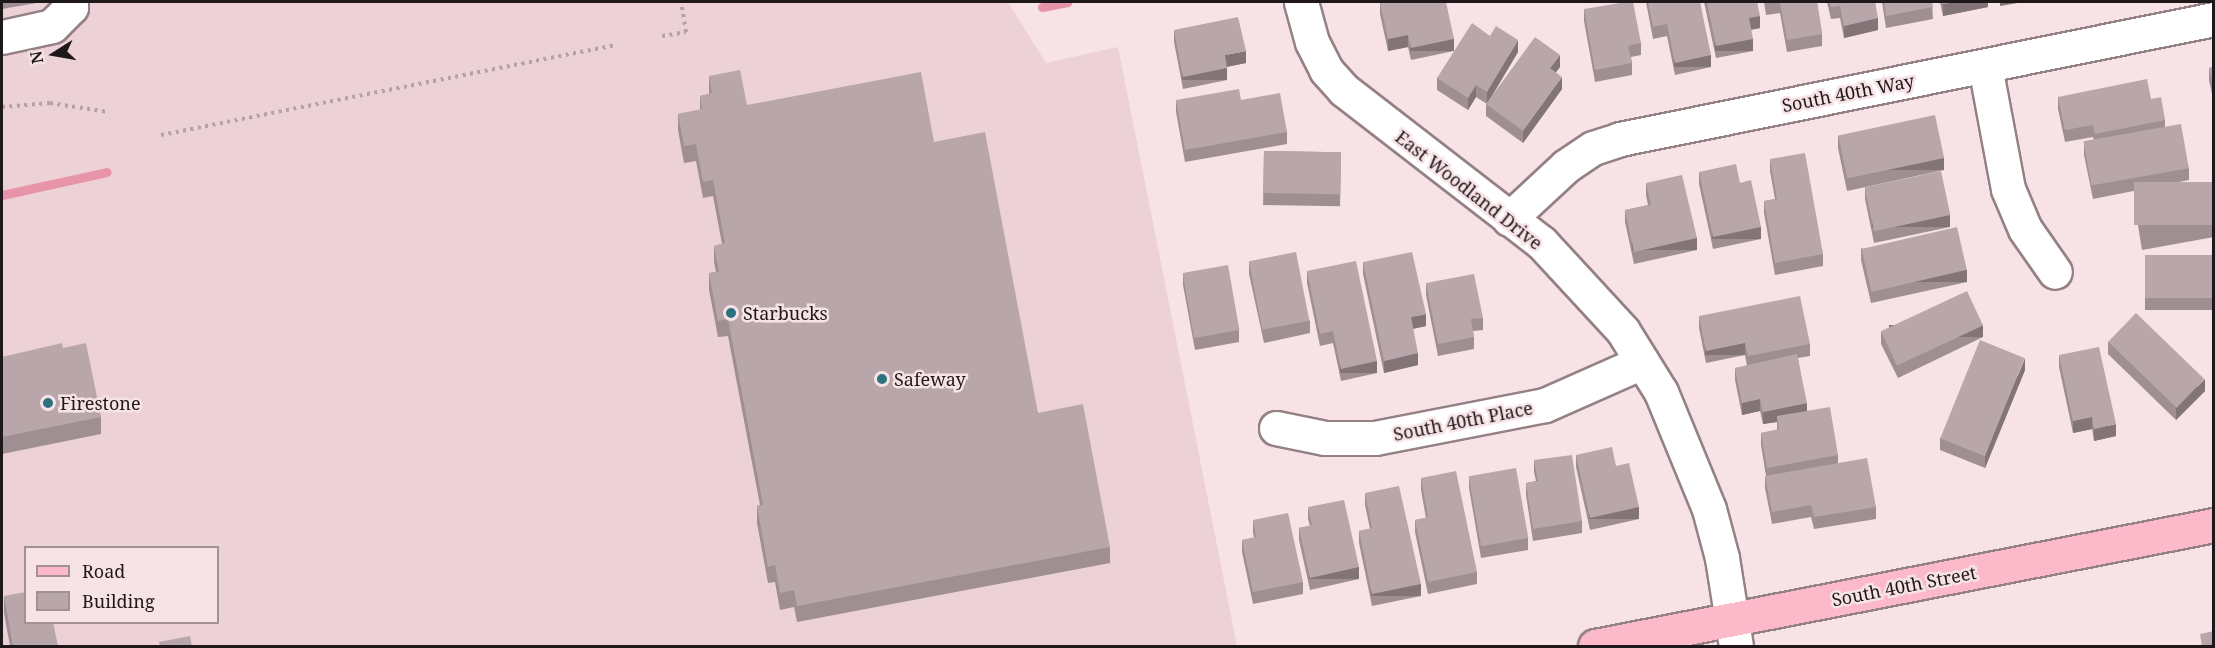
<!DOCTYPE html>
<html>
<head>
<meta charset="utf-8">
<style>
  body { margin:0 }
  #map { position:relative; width:2215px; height:648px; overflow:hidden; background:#f7e2e6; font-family:"Noto Serif",serif }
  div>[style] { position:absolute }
  .built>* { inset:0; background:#ecd1d6 }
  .stream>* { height:9px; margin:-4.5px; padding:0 4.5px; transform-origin:4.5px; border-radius:4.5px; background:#e894a8 }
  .path>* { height:4px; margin-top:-2px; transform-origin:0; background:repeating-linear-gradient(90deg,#b4a3a6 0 3px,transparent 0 7.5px) }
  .roads { filter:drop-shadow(2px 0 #948185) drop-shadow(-2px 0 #948185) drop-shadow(0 2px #948185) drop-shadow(0 -2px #948185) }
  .minor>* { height:33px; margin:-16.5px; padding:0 16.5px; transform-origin:16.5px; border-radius:16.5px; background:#fff }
  .major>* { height:33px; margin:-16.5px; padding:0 16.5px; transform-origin:16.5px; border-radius:16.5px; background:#fcb9ca }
  .wall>* { inset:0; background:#9f8f92; transform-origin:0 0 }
  .shaded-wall>* { inset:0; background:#827477; transform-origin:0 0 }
  .building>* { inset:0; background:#b9a6aa; transform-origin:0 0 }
  .dots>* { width:16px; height:16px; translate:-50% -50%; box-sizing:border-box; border:3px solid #f7e2e6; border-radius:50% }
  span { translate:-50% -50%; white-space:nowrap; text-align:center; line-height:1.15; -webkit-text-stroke:5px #f7e2e6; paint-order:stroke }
  .street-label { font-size:18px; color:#1f181a }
  .poi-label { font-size:18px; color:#1f181a }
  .left { translate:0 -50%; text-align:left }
  .frame { position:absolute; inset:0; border:3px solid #1f181a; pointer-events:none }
  .legend { position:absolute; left:24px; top:546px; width:195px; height:78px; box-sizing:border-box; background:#f7e2e6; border:2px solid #a19194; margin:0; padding:8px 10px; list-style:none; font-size:18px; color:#1f181a }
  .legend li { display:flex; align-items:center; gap:12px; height:30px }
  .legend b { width:30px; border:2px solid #a19194 }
  .north { position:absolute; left:24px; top:24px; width:60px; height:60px; -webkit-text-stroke:4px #f7e2e6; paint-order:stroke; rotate:259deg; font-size:16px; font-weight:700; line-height:24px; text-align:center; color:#1f181a }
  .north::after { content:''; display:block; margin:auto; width:21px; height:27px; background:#1f181a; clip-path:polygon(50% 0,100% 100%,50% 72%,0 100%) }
</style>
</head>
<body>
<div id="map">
  <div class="built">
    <i style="clip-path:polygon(evenodd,2px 2px,1008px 2px,1046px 63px,1118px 47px,1237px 646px,2px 646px,2px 2px,26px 548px,218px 548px,218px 622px,26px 622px,26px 548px)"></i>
  </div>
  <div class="stream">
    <i style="left:1042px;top:7px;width:26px;rotate:-11deg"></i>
    <i style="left:2px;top:195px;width:107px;rotate:-12.4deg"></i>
  </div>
  <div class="path">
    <i style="left:662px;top:36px;width:24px;rotate:-9deg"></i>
    <i style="left:686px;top:32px;width:30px;rotate:-99deg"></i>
    <i style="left:2px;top:107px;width:48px;rotate:-4.8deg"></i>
    <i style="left:50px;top:103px;width:59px;rotate:8.8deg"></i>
    <i style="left:161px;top:135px;width:465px;rotate:-11.2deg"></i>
  </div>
  <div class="roads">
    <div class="minor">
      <i style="left:1301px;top:2px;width:41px;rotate:74.6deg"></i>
      <i style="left:1312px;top:42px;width:31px;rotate:63deg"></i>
      <i style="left:1326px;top:70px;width:27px;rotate:48deg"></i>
      <i style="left:1344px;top:90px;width:249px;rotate:37.7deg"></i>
      <i style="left:1541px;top:242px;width:121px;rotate:47.3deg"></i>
      <i style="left:1623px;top:331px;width:72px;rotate:58.1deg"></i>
      <i style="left:1661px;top:392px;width:126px;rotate:67.7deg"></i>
      <i style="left:1709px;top:509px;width:51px;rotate:75.1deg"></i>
      <i style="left:1722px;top:558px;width:89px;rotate:81deg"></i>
      <i style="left:2px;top:37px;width:51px;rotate:-12.4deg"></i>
      <i style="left:52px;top:26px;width:27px;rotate:-45deg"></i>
      <i style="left:71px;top:7px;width:5px;rotate:-90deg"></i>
      <i style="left:1985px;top:66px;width:125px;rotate:79.4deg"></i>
      <i style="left:2008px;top:189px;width:43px;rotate:67deg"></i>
      <i style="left:2025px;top:229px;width:52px;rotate:55.1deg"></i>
      <i style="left:1509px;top:219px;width:78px;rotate:-42.9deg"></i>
      <i style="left:1566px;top:166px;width:32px;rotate:-34deg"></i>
      <i style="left:1593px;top:148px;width:28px;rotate:-18deg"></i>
      <i style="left:1620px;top:139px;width:606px;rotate:-11.42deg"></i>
      <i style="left:1276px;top:428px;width:50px;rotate:11.5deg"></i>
      <i style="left:1325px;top:438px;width:50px"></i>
      <i style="left:1375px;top:438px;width:173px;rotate:-11deg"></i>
      <i style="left:1545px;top:405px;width:106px;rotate:-23.9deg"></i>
    </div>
    <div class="major">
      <i style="left:1595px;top:646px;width:631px;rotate:-11.06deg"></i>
    </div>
  </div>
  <div class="wall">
    <i style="clip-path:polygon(2px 2px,42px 2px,2px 9px)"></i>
    <i style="clip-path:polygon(1380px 2px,1454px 51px,1411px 60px,1408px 47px,1388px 51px,1380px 14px)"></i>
    <i style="clip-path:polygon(1646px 2px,1700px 2px,1711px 67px,1675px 75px,1667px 36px,1653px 39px)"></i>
    <i style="clip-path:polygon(1704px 2px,1757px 2px,1760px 28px,1751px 30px,1753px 51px,1716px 58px)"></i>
    <i style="clip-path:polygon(1764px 2px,1817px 2px,1822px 34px,1822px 46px,1787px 52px,1780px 13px,1766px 15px)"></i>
    <i style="clip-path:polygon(1827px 2px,1875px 2px,1878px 30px,1844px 38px,1840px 18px,1831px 19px)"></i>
    <i style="clip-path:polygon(1882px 2px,1932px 2px,1933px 19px,1886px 28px)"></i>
    <i style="clip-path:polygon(1940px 2px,1988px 2px,1988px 7px,1943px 16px)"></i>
    <i style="clip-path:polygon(1584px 9px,1641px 43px,1641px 55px,1631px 57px,1632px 63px,1632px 75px,1595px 82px,1584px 21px)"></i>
    <i style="clip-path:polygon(1174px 30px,1246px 63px,1227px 67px,1227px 80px,1183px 89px,1174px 42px)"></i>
    <i style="clip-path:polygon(1518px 52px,1487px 104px,1476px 97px,1468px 110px,1437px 90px,1437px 78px)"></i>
    <i style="clip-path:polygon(1560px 67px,1556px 72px,1562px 89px,1523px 143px,1486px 116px,1486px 104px)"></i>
    <i style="clip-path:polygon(2214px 67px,2214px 103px,2209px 80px,2209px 68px)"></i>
    <i style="clip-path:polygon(709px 76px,747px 105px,934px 142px,1038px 413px,1110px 547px,1110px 563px,797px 622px,794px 607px,780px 610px,775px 582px,768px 583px,757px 523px,757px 506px,760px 505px,728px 336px,718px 337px,709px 290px,709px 273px,716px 272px,714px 262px,714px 246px,722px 244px,713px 196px,703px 198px,696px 161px,684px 163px,678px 130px,678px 114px,700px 110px,700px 96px,709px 94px)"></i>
    <i style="clip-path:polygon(2058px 97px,2151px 99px,2165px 120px,2165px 127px,2189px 168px,2189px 180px,2093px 199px,2084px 155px,2084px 143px,2094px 141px,2093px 137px,2065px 142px,2058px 109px)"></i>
    <i style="clip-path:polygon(1176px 100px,1241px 100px,1287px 132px,1287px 144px,1185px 162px,1176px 112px)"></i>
    <i style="clip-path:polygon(1838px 136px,1944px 170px,1847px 191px,1838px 148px)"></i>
    <i style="left:1264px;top:151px;width:77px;height:54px;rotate:1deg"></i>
    <i style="clip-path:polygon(1770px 159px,1823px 254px,1823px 266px,1775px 275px,1764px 213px,1764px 201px,1775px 199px,1770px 171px)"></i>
    <i style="clip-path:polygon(1699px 172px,1740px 183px,1761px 239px,1713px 249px,1699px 184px)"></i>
    <i style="clip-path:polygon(2214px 182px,2214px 237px,2142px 250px,2135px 207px,2135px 195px)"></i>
    <i style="clip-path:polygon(1646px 183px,1697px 250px,1634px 264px,1625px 222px,1625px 210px,1648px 205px,1646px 195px)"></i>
    <i style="clip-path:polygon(1865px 187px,1950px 227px,1874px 243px,1865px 199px)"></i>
    <i style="clip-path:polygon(1861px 248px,1967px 282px,1871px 303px,1861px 260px)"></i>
    <i style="left:2214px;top:255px;width:55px;height:69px;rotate:90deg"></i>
    <i style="clip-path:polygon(1249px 262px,1310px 321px,1310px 333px,1264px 343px,1249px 274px)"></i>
    <i style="clip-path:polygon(1363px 262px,1426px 326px,1413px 329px,1418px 365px,1384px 373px,1363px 274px)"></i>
    <i style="clip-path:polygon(1307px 271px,1377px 373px,1341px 381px,1333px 343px,1320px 346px,1307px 283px)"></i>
    <i style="clip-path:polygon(1183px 273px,1239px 330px,1239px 342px,1195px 350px,1183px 285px)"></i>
    <i style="clip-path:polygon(1426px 283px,1483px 318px,1483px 330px,1473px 331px,1474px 337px,1474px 349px,1438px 356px,1426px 295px)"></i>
    <i style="clip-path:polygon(1699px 316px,1810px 344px,1810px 356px,1798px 358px,1807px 411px,1838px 455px,1838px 463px,1876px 507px,1876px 519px,1814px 529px,1811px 517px,1772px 524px,1765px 488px,1765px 476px,1766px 476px,1761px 445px,1761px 433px,1777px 430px,1777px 422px,1763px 424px,1760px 411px,1742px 415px,1735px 380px,1735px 368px,1747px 366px,1745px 355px,1706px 363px,1699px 328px)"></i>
    <i style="clip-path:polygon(1881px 332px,1983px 337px,1898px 378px,1881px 344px)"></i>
    <i style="clip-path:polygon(2108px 342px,2205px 391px,2176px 420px,2108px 354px)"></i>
    <i style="clip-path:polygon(63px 348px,101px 417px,101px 434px,2px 454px,2px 357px)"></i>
    <i style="clip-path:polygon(2059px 355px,2116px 436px,2094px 441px,2092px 429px,2073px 433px,2059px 367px)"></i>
    <i style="clip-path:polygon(2025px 370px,1985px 468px,1940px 450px,1940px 438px)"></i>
    <i style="clip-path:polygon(1576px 455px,1616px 466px,1639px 519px,1590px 530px,1576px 467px)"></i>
    <i style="clip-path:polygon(1534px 460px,1582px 521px,1582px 533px,1533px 541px,1526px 495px,1526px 483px,1536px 481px,1534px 472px)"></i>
    <i style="clip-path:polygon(1469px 476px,1528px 538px,1528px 550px,1481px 558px,1469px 488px)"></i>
    <i style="clip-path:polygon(1421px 478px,1477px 572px,1477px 584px,1428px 594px,1415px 532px,1415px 520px,1426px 518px,1421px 490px)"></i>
    <i style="clip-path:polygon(1365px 493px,1421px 596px,1372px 606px,1359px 543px,1359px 531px,1370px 529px,1365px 505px)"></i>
    <i style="clip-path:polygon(1308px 507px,1359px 579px,1310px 590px,1299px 540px,1299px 528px,1310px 526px,1308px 519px)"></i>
    <i style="clip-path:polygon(1253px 520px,1303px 582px,1303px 594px,1253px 604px,1242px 552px,1242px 540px,1254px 538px,1253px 532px)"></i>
    <i style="clip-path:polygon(4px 596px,58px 646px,10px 646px,4px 613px)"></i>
  </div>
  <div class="shaded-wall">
    <i style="clip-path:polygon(1956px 2px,1988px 2px,1988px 7px,1943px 16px,1943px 4px)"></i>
    <i style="clip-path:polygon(2000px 2px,2023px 2px,2000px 6px)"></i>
    <i style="clip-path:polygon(1760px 16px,1760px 28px,1749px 30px,1749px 18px)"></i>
    <i style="clip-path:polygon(1878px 18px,1878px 30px,1844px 38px,1844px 26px)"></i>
    <i style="clip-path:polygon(1408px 35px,1408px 47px,1388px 51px,1388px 39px)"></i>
    <i style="left:1454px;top:39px;width:12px;height:44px;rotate:90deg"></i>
    <i style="left:1753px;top:39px;width:12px;height:38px;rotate:90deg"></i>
    <i style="clip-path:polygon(1518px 40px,1518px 52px,1487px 104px,1487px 92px)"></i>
    <i style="clip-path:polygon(1246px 51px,1246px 63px,1225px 67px,1225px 55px)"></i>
    <i style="clip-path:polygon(1560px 55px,1560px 67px,1550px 80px,1550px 68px)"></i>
    <i style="left:1711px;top:55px;width:12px;height:37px;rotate:90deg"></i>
    <i style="left:1227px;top:68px;width:12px;height:45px;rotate:90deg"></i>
    <i style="clip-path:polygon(1562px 77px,1562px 89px,1523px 143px,1523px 131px)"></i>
    <i style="clip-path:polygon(1476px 85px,1476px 97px,1468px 110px,1468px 98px)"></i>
    <i style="left:1944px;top:158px;width:12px;height:99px;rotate:90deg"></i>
    <i style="left:1950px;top:215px;width:12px;height:78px;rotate:90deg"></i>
    <i style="left:1761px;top:227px;width:12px;height:49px;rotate:90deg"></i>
    <i style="left:1697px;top:238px;width:12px;height:65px;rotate:90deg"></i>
    <i style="left:1967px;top:270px;width:12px;height:98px;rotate:90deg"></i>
    <i style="clip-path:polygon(1426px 314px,1426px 326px,1411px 329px,1411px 317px)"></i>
    <i style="left:1983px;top:325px;width:12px;height:94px;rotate:90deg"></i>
    <i style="left:1745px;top:343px;width:12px;height:40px;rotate:90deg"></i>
    <i style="clip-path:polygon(1418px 353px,1418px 365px,1384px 373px,1384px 361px)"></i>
    <i style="clip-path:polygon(2025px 358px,2025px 370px,1985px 468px,1985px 456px)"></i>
    <i style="left:1377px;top:361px;width:12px;height:37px;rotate:90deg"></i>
    <i style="clip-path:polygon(2205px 379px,2205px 391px,2176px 420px,2176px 408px)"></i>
    <i style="clip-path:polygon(1760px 399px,1760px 411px,1742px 415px,1742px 403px)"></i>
    <i style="clip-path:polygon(1807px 403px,1807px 415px,1777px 416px,1777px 422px,1763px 424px,1763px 412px)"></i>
    <i style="clip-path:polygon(2092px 417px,2092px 429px,2073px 433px,2073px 421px)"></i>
    <i style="clip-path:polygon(2116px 424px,2116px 436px,2094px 441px,2094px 429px)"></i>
    <i style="left:1639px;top:507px;width:12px;height:50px;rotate:90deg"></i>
    <i style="left:1359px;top:567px;width:12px;height:50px;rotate:90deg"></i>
    <i style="left:1421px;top:584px;width:12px;height:50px;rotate:90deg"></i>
  </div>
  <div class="building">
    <i style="clip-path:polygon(1380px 2px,1446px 2px,1454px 39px,1411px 48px,1408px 35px,1388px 39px)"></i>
    <i style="clip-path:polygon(1626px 2px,1633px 2px,1641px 43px,1628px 46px,1632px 63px,1595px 70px,1584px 9px)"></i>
    <i style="clip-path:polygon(1648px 2px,1700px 2px,1711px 55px,1675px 63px,1667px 24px,1653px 27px)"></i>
    <i style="clip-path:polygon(1707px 2px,1757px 2px,1760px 16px,1749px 18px,1753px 39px,1716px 46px)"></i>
    <i style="clip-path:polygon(1780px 2px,1817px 2px,1822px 34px,1787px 40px)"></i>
    <i style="clip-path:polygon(1829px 2px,1875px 2px,1878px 18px,1844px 26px,1840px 6px,1831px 7px)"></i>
    <i style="clip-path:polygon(1884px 2px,1932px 2px,1933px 7px,1886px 16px)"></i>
    <i style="clip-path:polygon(1942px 2px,1956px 2px,1943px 4px)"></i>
    <i style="clip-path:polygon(1238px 17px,1246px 51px,1225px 55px,1227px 68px,1183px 77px,1174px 30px)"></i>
    <i style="clip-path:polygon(1472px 23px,1490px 36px,1496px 26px,1518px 40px,1487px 92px,1476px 85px,1468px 98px,1437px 78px)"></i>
    <i style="clip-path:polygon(1535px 37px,1560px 55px,1550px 68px,1562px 77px,1523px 131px,1486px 104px)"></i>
    <i style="clip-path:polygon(2214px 67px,2214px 91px,2209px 68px)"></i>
    <i style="clip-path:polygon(740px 70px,747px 105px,921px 72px,934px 142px,985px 132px,1038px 413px,1083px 404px,1110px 547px,797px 606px,794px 590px,780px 593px,775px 565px,768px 567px,757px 506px,763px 505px,728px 319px,718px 321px,709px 273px,719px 272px,714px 246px,725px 243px,713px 180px,703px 182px,696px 144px,684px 146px,678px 114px,702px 109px,700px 96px,712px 93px,709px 76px)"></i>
    <i style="clip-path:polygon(2147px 79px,2151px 99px,2161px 97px,2165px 120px,2095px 134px,2093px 125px,2065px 130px,2058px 97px)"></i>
    <i style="clip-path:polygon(1239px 89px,1241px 100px,1280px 93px,1287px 132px,1185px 150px,1176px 100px)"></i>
    <i style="left:1935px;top:115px;width:44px;height:99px;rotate:78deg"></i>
    <i style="left:2181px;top:124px;width:45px;height:99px;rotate:80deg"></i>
    <i style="left:1264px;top:151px;width:77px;height:42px;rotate:1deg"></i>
    <i style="clip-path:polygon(1805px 153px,1823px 254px,1775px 263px,1764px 201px,1777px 199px,1770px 159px)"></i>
    <i style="clip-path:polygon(1736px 164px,1740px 183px,1751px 180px,1761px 227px,1713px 237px,1699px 172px)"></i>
    <i style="left:1941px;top:171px;width:45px;height:78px;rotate:78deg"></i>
    <i style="clip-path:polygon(1682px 175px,1697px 238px,1634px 252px,1625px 210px,1651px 205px,1646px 183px)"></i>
    <i style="left:2214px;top:182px;width:43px;height:80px;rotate:90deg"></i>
    <i style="left:1957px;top:227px;width:44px;height:98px;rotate:77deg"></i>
    <i style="left:1296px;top:252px;width:70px;height:48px;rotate:79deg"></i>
    <i style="clip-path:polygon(1412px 252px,1426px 314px,1411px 317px,1418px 353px,1384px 361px,1363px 262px)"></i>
    <i style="left:2214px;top:255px;width:43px;height:69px;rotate:90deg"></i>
    <i style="clip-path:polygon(1356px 261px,1377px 361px,1341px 369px,1333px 331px,1320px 334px,1307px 271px)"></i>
    <i style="left:1228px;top:265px;width:66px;height:46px;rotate:80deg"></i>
    <i style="clip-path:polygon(1474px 274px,1483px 318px,1471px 319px,1474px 337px,1438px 344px,1426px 283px)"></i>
    <i style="left:1967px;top:291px;width:38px;height:95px;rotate:65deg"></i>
    <i style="clip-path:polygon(1800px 296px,1810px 344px,1748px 356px,1745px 343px,1706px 351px,1699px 316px)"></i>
    <i style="left:2136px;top:313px;width:95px;height:40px;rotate:44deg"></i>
    <i style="left:1980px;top:340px;width:48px;height:106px;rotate:22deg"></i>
    <i style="clip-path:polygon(62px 343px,63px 348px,86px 343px,101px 417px,2px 437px,2px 357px)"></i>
    <i style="clip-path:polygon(2099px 347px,2116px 424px,2094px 429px,2092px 417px,2073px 421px,2059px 355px)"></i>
    <i style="clip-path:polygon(1797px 354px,1807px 403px,1763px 412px,1760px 399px,1742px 403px,1735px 368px)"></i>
    <i style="clip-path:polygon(1830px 407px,1838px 455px,1767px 468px,1761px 433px,1779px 429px,1777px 416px)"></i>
    <i style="clip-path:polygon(1612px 447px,1616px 466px,1629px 463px,1639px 507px,1590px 518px,1576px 455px)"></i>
    <i style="clip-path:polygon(1572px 455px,1582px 521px,1533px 529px,1526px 483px,1538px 481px,1534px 460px)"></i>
    <i style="clip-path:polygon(1867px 458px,1876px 507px,1814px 517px,1811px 505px,1772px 512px,1765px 476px)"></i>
    <i style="left:1516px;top:468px;width:71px;height:48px;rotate:80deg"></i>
    <i style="clip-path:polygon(1456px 471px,1477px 572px,1428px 582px,1415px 520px,1428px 517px,1421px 478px)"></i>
    <i style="clip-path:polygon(1399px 486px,1421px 584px,1372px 594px,1359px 531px,1372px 528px,1365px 493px)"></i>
    <i style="clip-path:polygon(1344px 500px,1359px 567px,1310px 578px,1299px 528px,1312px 525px,1308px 507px)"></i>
    <i style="clip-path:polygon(1288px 513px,1303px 582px,1253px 592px,1242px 540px,1256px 537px,1253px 520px)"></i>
    <i style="clip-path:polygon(26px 592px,26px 622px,53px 622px,58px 646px,13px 646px,4px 596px)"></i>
    <i style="clip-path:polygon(2214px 631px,2214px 646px,2202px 646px,2200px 634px)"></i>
    <i style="clip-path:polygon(190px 636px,192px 646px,160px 646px,159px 642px)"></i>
  </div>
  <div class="dots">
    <i style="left:731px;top:313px;background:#2b717f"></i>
    <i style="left:882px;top:379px;background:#2b717f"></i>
    <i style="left:48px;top:403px;background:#2b717f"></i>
  </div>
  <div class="street-label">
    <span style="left:1848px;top:93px;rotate:-11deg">South 40th Way</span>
    <span style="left:1469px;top:190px;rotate:38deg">East Woodland Drive</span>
    <span style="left:1463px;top:421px;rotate:-11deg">South 40th Place</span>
    <span style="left:1904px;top:586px;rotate:-11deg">South 40th Street</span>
  </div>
  <div class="poi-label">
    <span class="left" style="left:743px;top:313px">Starbucks</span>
    <span class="left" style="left:894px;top:379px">Safeway</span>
    <span class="left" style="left:60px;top:403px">Firestone</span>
  </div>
  <div class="frame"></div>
  <ul class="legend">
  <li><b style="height:8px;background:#fcb9ca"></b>Road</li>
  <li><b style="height:16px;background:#b9a6aa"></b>Building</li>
  </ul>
  <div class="north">N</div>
</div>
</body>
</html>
